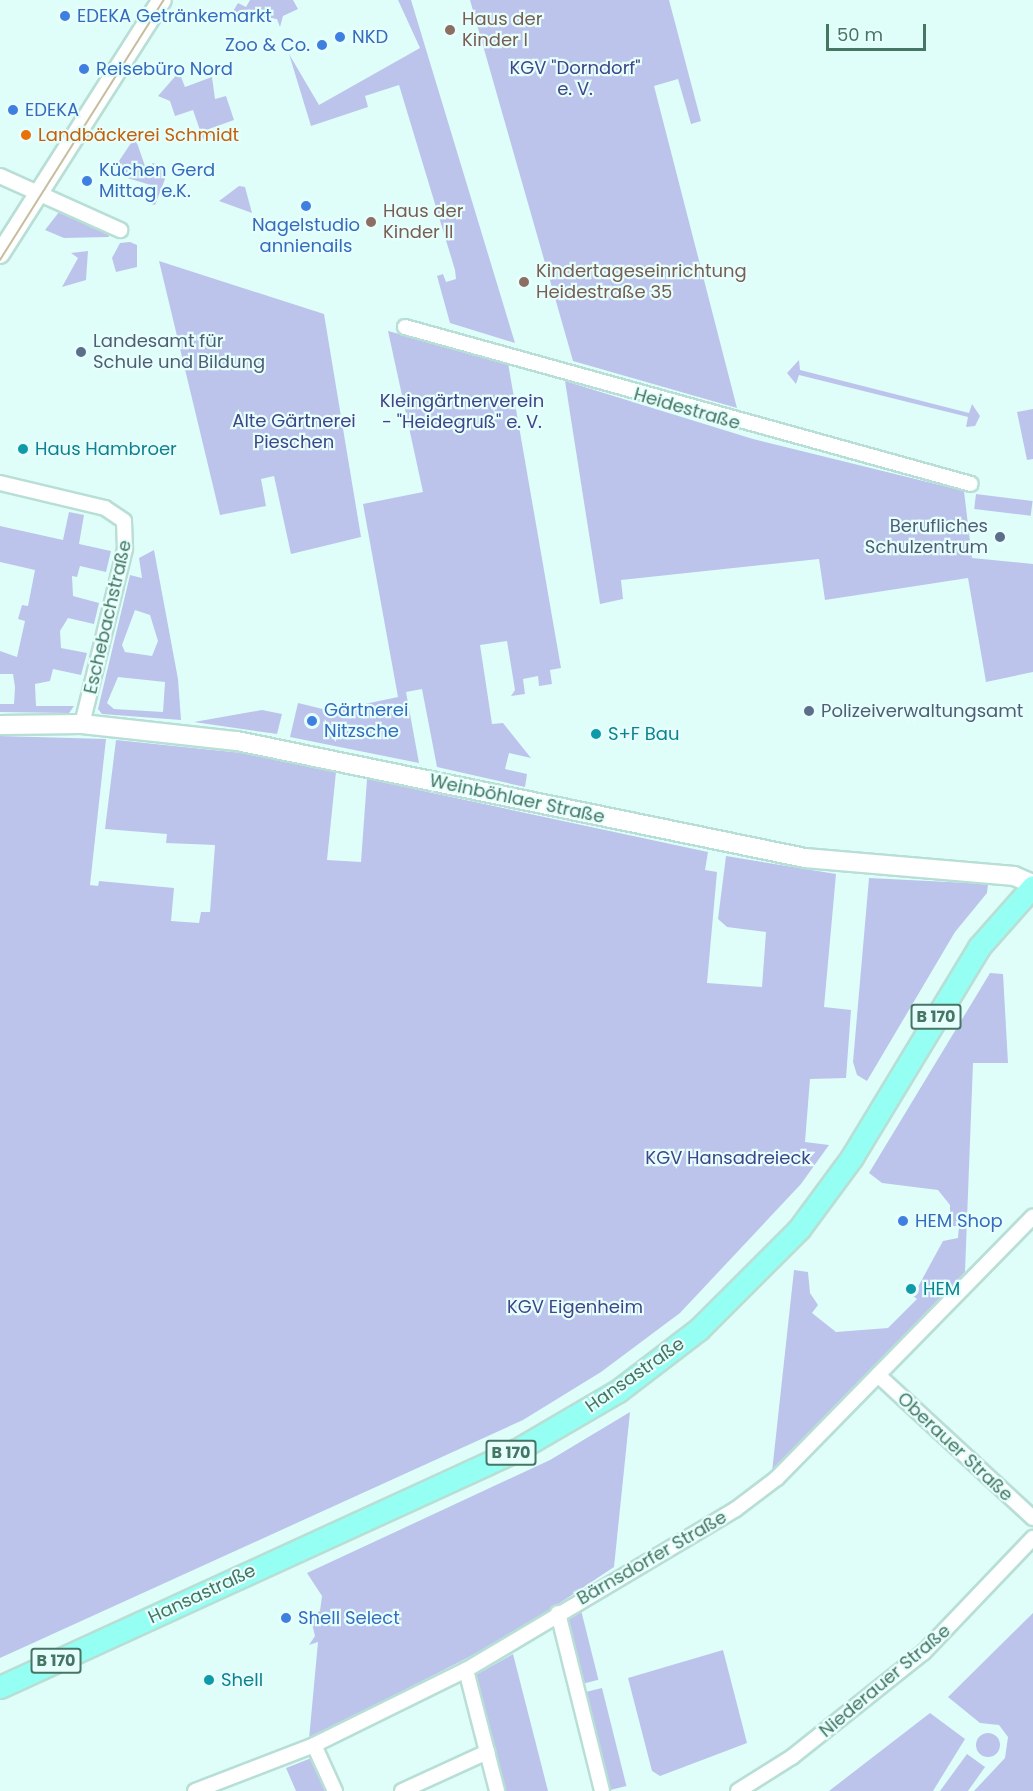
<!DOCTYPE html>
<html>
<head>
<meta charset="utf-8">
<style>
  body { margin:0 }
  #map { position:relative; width:1033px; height:1791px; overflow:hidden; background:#dffefa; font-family:Poppins,sans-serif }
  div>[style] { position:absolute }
  .green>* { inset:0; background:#bdc4ec; transform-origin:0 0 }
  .round { border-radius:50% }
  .roads { filter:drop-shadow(2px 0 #b8dfd5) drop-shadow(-2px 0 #b8dfd5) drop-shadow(0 2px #b8dfd5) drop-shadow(0 -2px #b8dfd5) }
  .street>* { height:14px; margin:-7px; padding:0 7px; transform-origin:7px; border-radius:7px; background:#fff }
  .secondary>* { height:18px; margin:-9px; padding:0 9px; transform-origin:9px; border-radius:9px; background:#fff }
  .primary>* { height:21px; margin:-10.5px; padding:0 10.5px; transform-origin:10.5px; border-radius:10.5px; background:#95fff3 }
  .tram>* { height:1.5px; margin:-0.75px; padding:0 0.75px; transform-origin:0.75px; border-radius:0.75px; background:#c7be9e }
  .dots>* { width:16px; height:16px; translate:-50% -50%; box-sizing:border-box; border:3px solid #e7fffc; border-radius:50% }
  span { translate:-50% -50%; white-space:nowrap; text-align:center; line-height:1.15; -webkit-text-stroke:4.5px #e7fffc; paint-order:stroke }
  .shield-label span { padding:2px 4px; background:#e7fffc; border:2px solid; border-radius:4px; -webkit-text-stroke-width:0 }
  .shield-label { font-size:16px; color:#457563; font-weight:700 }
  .shop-label { font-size:18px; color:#366cbe }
  .left { translate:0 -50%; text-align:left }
  .right { translate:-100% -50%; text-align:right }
  .education-label { font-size:18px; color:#785e54 }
  .park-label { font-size:18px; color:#414488 }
  .food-label { font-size:18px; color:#c56008 }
  .service-label { font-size:18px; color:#4e5e75 }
  .street-label { font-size:18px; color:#457563 }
  .culture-label { font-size:18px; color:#0d838f }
  .scale { position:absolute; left:826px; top:24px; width:100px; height:27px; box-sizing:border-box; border:3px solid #457563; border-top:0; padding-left:8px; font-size:18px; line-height:21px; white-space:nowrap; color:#457563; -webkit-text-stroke:4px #e7fffc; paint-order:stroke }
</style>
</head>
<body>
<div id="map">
  <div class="green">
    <i style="clip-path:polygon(250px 0,293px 0,298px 9px,283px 16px,280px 27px,277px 19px,232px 13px,238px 3px,246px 7px)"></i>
    <i style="clip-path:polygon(398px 0,411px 0,515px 343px,450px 323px,437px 276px,443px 274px,446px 282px,456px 279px,455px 270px,399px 85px,365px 96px,368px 107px,311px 126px,289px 54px,319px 105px,420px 48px)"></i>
    <i style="clip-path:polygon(470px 0,669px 0,701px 121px,691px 124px,678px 79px,654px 86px,737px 408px,573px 361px)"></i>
    <i style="clip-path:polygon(179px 72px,185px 87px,212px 77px,215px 99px,226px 96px,234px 120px,209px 129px,211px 136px,203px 139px,193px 110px,175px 116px,170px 101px,158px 96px)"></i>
    <i style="clip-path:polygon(135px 137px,146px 169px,153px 163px,160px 166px,165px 179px,155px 205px,147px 203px,154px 186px,124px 177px,119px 161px)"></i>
    <i style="clip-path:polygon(239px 186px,245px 187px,252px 213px,219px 201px)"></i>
    <i style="clip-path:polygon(59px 212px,108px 232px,109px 237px,64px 238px,45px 230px)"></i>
    <i style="clip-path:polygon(130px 242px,137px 245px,137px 267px,116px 272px,112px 258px,120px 243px)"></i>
    <i style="clip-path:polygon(88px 251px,86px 280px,62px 287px,78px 258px,71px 253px)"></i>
    <i style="clip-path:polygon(159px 261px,324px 314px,361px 537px,291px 554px,274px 476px,261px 479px,266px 506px,220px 515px)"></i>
    <i style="clip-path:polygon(388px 331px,508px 363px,561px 668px,550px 670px,552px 684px,539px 686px,538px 676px,523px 679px,525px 694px,511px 696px,515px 690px,507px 641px,480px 645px,492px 724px,503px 723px,531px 758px,509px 753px,505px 769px,527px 774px,525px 787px,437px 767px,422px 689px,406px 692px,419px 763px,290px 737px,298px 703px,331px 711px,398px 697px,363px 504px,423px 492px)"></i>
    <i style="clip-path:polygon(799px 360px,800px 370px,969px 413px,972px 404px,980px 416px,975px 426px,966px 427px,968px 417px,799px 375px,796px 384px,787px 373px)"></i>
    <i style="clip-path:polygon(565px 381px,753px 439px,964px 491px,972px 558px,1033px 564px,1033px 672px,986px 682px,968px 578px,825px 600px,819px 559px,621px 580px,623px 599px,600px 604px)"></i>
    <i style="clip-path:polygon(1033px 409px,1033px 459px,1027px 460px,1017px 412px)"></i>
    <i style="left:976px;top:494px;width:57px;height:15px;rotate:7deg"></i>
    <i style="clip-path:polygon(0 508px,0 526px,63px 540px,69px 512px,84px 515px,79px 544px,111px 551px,106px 572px,80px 566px,77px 577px,72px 576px,73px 596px,99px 603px,94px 624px,68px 618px,60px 631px,61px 648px,87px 653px,81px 675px,53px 669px,50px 681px,35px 684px,36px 706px,74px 706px,69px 713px,0 712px,0 704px,14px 704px,15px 687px,13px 674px,0 674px,0 651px,17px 657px,25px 621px,18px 619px,22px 605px,28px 606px,35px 570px,0 562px)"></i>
    <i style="clip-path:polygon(evenodd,154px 550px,178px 679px,181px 720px,102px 714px,98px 709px,130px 575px,142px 578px,139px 558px,154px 550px,135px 610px,150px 615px,158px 641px,152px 656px,125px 652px,122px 645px,135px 610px,154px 550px,118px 677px,165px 682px,163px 712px,114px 709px,107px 703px,118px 677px)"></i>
    <i style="clip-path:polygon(262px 710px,282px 714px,277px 734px,194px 722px)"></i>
    <i style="clip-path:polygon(0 736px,106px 739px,90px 885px,98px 886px,99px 881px,174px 888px,171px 921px,199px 923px,201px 912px,210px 912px,215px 845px,166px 843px,167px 834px,105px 829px,116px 740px,242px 753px,336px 772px,327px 860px,361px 862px,367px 779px,708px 852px,705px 870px,717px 872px,707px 983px,762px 987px,766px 932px,727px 927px,718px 919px,726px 856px,836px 874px,824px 1007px,851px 1010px,846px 1078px,810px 1079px,805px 1142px,829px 1145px,801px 1184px,680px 1313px,601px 1372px,523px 1420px,0 1658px)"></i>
    <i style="clip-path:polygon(869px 878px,988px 884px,987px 893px,955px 932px,867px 1081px,857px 1075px,853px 1062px)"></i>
    <i style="clip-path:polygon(990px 973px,1003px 974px,1008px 1063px,973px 1063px,965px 1272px,772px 1472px,794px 1270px,808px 1272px,810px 1293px,818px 1305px,812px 1313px,836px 1332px,888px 1328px,917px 1299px,913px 1296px,943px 1241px,958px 1238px,959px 1226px,950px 1226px,950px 1205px,938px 1190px,882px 1183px,869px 1173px)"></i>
    <i style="clip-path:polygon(630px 1412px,614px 1567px,510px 1636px,309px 1739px,318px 1642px,309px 1645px,315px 1636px,310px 1616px,320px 1611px,322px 1596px,307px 1573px,550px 1460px)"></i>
    <i style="left:581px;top:1610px;width:72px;height:18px;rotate:76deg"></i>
    <i style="clip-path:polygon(1033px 1613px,1033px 1791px,974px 1791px,1005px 1758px,1008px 1737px,999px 1725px,980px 1723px,948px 1697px)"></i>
    <i style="clip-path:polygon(723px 1650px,747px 1743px,660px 1776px,652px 1771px,628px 1678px)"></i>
    <i style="clip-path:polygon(513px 1654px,548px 1791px,503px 1791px,474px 1676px)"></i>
    <i style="left:602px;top:1688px;width:101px;height:20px;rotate:76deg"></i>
    <i style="clip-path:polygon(930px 1713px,965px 1739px,933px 1791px,829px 1791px)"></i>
    <i class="round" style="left:976px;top:1733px;width:24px;height:24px"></i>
    <i style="clip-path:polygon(967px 1754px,985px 1767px,968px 1791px,940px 1791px)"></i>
    <i style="clip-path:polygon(314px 1757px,329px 1791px,296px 1791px,286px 1768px)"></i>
  </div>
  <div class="roads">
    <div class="street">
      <i style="left:0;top:176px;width:132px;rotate:24.2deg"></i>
      <i style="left:405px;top:327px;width:587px;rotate:15.5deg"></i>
      <i style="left:0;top:483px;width:108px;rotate:13.4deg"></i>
      <i style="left:105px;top:508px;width:23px;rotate:34deg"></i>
      <i style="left:124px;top:521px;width:28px;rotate:88deg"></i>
      <i style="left:125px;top:549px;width:180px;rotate:103.8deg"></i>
      <i style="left:878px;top:1375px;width:211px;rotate:42.7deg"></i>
      <i style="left:558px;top:1613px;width:183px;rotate:76.1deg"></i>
      <i style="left:466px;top:1670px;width:125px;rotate:75.6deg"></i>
      <i style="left:314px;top:1745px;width:51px;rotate:65.5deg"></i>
      <i style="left:195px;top:1791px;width:128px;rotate:-21.1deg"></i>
      <i style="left:314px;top:1745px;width:169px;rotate:-26.3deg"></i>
      <i style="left:466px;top:1670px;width:314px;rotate:-30.8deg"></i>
      <i style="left:736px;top:1509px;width:51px;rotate:-37.1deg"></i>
      <i style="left:777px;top:1478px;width:366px;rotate:-45.6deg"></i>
      <i style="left:402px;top:1791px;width:94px;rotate:-24.6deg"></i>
      <i style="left:738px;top:1791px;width:64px;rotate:-32.2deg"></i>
      <i style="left:792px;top:1757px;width:169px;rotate:-38.5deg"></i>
      <i style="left:924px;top:1652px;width:158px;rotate:-46.3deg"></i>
    </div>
    <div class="secondary">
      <i style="left:0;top:254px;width:301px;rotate:-57.5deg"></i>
      <i style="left:0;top:725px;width:82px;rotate:-0.7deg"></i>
      <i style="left:82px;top:724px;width:156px;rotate:6.3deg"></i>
      <i style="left:237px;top:741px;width:580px;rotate:11.64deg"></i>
      <i style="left:805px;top:858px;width:210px;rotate:4.9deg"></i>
      <i style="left:1014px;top:876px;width:21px;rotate:23deg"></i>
    </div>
    <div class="primary">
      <i style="left:0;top:1687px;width:569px;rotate:-24.63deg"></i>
      <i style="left:517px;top:1450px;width:117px;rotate:-30.3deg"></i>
      <i style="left:618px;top:1391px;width:102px;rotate:-37.4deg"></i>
      <i style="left:699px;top:1329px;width:141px;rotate:-45deg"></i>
      <i style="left:799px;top:1229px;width:89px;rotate:-53.6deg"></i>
      <i style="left:852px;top:1157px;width:245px;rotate:-58.8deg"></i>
      <i style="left:979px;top:947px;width:81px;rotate:-48.5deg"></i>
    </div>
  </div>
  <div class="tram">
    <i style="left:0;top:260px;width:307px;rotate:-57.8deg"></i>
  </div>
  <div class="dots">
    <i style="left:65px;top:16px;background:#3f7fe0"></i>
    <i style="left:450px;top:30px;background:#8d6e63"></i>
    <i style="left:340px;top:37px;background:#3f7fe0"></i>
    <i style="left:322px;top:45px;background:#3f7fe0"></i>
    <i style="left:84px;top:69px;background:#3f7fe0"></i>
    <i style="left:13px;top:110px;background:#3f7fe0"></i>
    <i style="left:26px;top:135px;background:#e8710a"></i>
    <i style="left:87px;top:181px;background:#3f7fe0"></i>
    <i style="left:306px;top:206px;background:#3f7fe0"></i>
    <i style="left:371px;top:222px;background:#8d6e63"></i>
    <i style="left:524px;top:282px;background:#8d6e63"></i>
    <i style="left:81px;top:352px;background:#5c6f8a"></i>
    <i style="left:23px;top:449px;background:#0f9aa8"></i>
    <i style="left:1000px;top:537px;background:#5c6f8a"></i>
    <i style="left:809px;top:711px;background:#5c6f8a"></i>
    <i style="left:312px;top:721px;background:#3f7fe0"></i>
    <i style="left:596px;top:734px;background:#0f9aa8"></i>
    <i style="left:903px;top:1221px;background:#3f7fe0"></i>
    <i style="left:911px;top:1289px;background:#0f9aa8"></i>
    <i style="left:286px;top:1618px;background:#3f7fe0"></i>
    <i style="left:209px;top:1680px;background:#0f9aa8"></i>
  </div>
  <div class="shield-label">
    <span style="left:936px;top:1017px">B 170</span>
    <span style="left:511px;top:1453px">B 170</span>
    <span style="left:56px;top:1661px">B 170</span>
  </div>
  <div class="shop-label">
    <span class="left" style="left:77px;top:16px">EDEKA Getränkemarkt</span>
    <span class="left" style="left:352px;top:37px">NKD</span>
    <span class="right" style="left:310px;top:45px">Zoo &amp; Co.</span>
    <span class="left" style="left:96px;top:69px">Reisebüro Nord</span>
    <span class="left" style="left:25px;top:110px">EDEKA</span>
    <span class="left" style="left:99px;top:181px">Küchen Gerd<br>Mittag e.K.</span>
    <span style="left:306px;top:236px">Nagelstudio<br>annienails</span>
    <span class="left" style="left:324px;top:721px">Gärtnerei<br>Nitzsche</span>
    <span class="left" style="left:915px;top:1221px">HEM Shop</span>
    <span class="left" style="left:298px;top:1618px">Shell Select</span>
  </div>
  <div class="education-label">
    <span class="left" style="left:462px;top:30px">Haus der<br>Kinder I</span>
    <span class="left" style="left:383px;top:222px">Haus der<br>Kinder II</span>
    <span class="left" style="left:536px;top:282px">Kindertageseinrichtung<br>Heidestraße 35</span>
  </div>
  <div class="park-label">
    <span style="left:575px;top:79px">KGV "Dorndorf"<br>e. V.</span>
    <span style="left:462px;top:412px">Kleingärtnerverein<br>- "Heidegruß" e. V.</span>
    <span style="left:294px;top:432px">Alte Gärtnerei<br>Pieschen</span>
    <span style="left:728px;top:1158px">KGV Hansadreieck</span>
    <span style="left:575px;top:1307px">KGV Eigenheim</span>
  </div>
  <div class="food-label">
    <span class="left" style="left:38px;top:135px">Landbäckerei Schmidt</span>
  </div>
  <div class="service-label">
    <span class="left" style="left:93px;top:352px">Landesamt für<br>Schule und Bildung</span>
    <span class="right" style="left:988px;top:537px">Berufliches<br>Schulzentrum</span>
    <span class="left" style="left:821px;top:711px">Polizeiverwaltungsamt</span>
  </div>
  <div class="street-label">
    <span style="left:687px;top:409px;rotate:16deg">Heidestraße</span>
    <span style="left:108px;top:617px;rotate:-77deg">Eschebachstraße</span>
    <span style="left:517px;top:799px;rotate:12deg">Weinböhlaer Straße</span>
    <span style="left:635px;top:1375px;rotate:-35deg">Hansastraße</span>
    <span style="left:955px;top:1447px;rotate:43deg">Oberauer Straße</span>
    <span style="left:652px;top:1558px;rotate:-30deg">Bärnsdorfer Straße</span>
    <span style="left:202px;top:1594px;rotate:-25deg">Hansastraße</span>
    <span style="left:885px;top:1681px;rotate:-40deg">Niederauer Straße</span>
  </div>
  <div class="culture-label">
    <span class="left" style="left:35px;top:449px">Haus Hambroer</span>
    <span class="left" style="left:608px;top:734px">S+F Bau</span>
    <span class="left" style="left:923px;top:1289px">HEM</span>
    <span class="left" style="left:221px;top:1680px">Shell</span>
  </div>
  <div class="scale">50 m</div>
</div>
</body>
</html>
